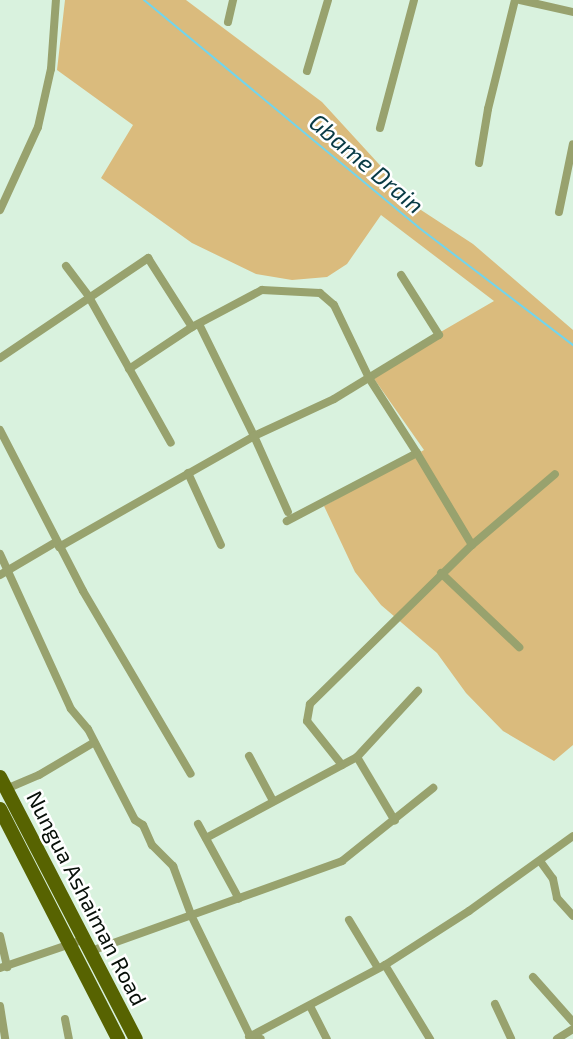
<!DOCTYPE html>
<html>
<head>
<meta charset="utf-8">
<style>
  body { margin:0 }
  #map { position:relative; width:573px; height:1039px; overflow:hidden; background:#d9f2de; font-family:"Exo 2",sans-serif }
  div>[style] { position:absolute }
  .green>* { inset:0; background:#dabb7d }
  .stream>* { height:2px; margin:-1px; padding:0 1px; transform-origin:1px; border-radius:1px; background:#70d5ee }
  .street>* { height:8px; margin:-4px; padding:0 4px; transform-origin:4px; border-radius:4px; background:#98a26e }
  .primary>* { height:14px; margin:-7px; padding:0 7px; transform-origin:7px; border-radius:7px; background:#576301 }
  span { translate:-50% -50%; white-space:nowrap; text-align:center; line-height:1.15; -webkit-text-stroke:5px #fff; paint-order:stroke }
  .street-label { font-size:22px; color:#070f08 }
  .water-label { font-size:24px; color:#093a44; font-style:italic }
</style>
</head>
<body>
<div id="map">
  <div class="green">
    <i style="clip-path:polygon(65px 0,186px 0,322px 102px,421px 210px,473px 244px,573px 330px,573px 745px,554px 761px,503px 731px,466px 693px,437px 653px,381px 605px,355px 572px,324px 506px,424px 450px,370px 373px,494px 301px,381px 215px,347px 264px,327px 277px,292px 280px,256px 274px,192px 243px,101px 178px,133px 125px,57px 70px)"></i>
  </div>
  <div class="stream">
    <i style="left:144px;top:0;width:356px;rotate:39.6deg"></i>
    <i style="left:418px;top:227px;width:195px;rotate:37.3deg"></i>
  </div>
  <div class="street">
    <i style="left:520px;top:0;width:54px;rotate:12.8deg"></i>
    <i style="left:228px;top:22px;width:23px;rotate:-77deg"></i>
    <i style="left:307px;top:71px;width:74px;rotate:-73.5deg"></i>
    <i style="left:380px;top:128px;width:132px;rotate:-75.1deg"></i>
    <i style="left:479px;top:163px;width:55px;rotate:-80.5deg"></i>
    <i style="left:488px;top:109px;width:112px;rotate:-76.1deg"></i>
    <i style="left:0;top:210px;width:91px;rotate:-65.4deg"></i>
    <i style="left:38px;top:127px;width:59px;rotate:-77.4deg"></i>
    <i style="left:51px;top:69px;width:69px;rotate:-85.9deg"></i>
    <i style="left:559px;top:212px;width:69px;rotate:-78.4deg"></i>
    <i style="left:66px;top:266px;width:39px;rotate:53deg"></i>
    <i style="left:89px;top:297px;width:167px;rotate:60.7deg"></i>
    <i style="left:199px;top:324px;width:125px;rotate:63.8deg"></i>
    <i style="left:254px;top:436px;width:88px;rotate:-24.8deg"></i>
    <i style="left:334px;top:399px;width:123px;rotate:-31.4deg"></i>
    <i style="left:439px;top:335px;width:71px;rotate:-122.3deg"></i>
    <i style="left:0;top:358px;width:179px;rotate:-34deg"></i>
    <i style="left:148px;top:258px;width:82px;rotate:57.5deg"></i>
    <i style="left:129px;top:369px;width:76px;rotate:-33.7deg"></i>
    <i style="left:192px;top:327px;width:79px;rotate:-27.9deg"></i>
    <i style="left:262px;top:290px;width:58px;rotate:3deg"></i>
    <i style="left:320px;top:293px;width:18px;rotate:41deg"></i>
    <i style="left:334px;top:305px;width:81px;rotate:64.4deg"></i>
    <i style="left:369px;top:378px;width:89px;rotate:57.4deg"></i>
    <i style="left:417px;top:453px;width:147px;rotate:152.4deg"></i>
    <i style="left:0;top:430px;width:181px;rotate:62.7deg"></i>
    <i style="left:83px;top:591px;width:212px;rotate:59.5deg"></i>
    <i style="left:188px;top:473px;width:79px;rotate:65.4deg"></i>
    <i style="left:472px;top:545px;width:109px;rotate:-40.5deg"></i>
    <i style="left:59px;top:547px;width:224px;rotate:-29.6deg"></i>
    <i style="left:254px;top:436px;width:83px;rotate:65.9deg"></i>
    <i style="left:0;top:554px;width:170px;rotate:65.4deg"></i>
    <i style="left:71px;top:709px;width:26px;rotate:50deg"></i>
    <i style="left:88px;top:729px;width:102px;rotate:62.7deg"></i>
    <i style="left:135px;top:820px;width:9px;rotate:32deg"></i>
    <i style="left:143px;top:825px;width:22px;rotate:66deg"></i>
    <i style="left:152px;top:845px;width:30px;rotate:45deg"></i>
    <i style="left:173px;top:866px;width:54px;rotate:69.6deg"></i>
    <i style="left:192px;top:917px;width:132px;rotate:64deg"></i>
    <i style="left:250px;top:1036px;width:11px;rotate:15deg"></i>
    <i style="left:441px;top:573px;width:108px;rotate:43.5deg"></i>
    <i style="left:0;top:575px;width:65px;rotate:-30.5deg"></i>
    <i style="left:249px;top:756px;width:51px;rotate:61.9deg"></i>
    <i style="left:357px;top:757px;width:74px;rotate:59.3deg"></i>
    <i style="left:342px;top:765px;width:56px;rotate:-128.5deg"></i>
    <i style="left:307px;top:721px;width:17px;rotate:-80deg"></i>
    <i style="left:310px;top:704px;width:227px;rotate:-44.5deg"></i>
    <i style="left:472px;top:545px;width:107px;rotate:-120.9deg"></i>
    <i style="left:6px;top:789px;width:36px;rotate:-23deg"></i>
    <i style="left:39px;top:775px;width:63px;rotate:-30.7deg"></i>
    <i style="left:198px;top:824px;width:85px;rotate:61.3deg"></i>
    <i style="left:206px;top:838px;width:171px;rotate:-28.2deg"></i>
    <i style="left:357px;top:757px;width:90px;rotate:-47.3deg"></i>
    <i style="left:540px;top:861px;width:22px;rotate:54deg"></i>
    <i style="left:553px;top:879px;width:19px;rotate:78deg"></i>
    <i style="left:557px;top:898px;width:24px;rotate:48deg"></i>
    <i style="left:349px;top:920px;width:56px;rotate:58.9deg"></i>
    <i style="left:0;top:936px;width:32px;rotate:77deg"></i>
    <i style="left:91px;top:951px;width:267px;rotate:-19.7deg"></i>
    <i style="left:342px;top:861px;width:117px;rotate:-38.7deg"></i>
    <i style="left:385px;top:965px;width:87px;rotate:58.7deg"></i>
    <i style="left:0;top:968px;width:90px;rotate:-18.8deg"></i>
    <i style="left:533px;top:977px;width:60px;rotate:48.4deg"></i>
    <i style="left:495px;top:1004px;width:38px;rotate:65deg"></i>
    <i style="left:0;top:1006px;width:33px;rotate:81deg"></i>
    <i style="left:310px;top:1006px;width:37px;rotate:63deg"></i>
    <i style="left:65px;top:1019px;width:20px;rotate:79deg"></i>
    <i style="left:249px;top:1037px;width:154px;rotate:-27.9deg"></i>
    <i style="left:385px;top:965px;width:100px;rotate:-32.7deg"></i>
    <i style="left:469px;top:911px;width:128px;rotate:-35.8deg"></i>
    <i style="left:557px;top:1039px;width:19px;rotate:-32deg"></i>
  </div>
  <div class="primary">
    <i style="left:0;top:777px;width:295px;rotate:62.6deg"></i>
    <i style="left:0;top:809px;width:259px;rotate:62.8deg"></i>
  </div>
  <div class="street-label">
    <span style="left:87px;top:898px;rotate:63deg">Nungua Ashaiman Road</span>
  </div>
  <div class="water-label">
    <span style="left:367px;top:163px;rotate:40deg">Gbame Drain</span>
  </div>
</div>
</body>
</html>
